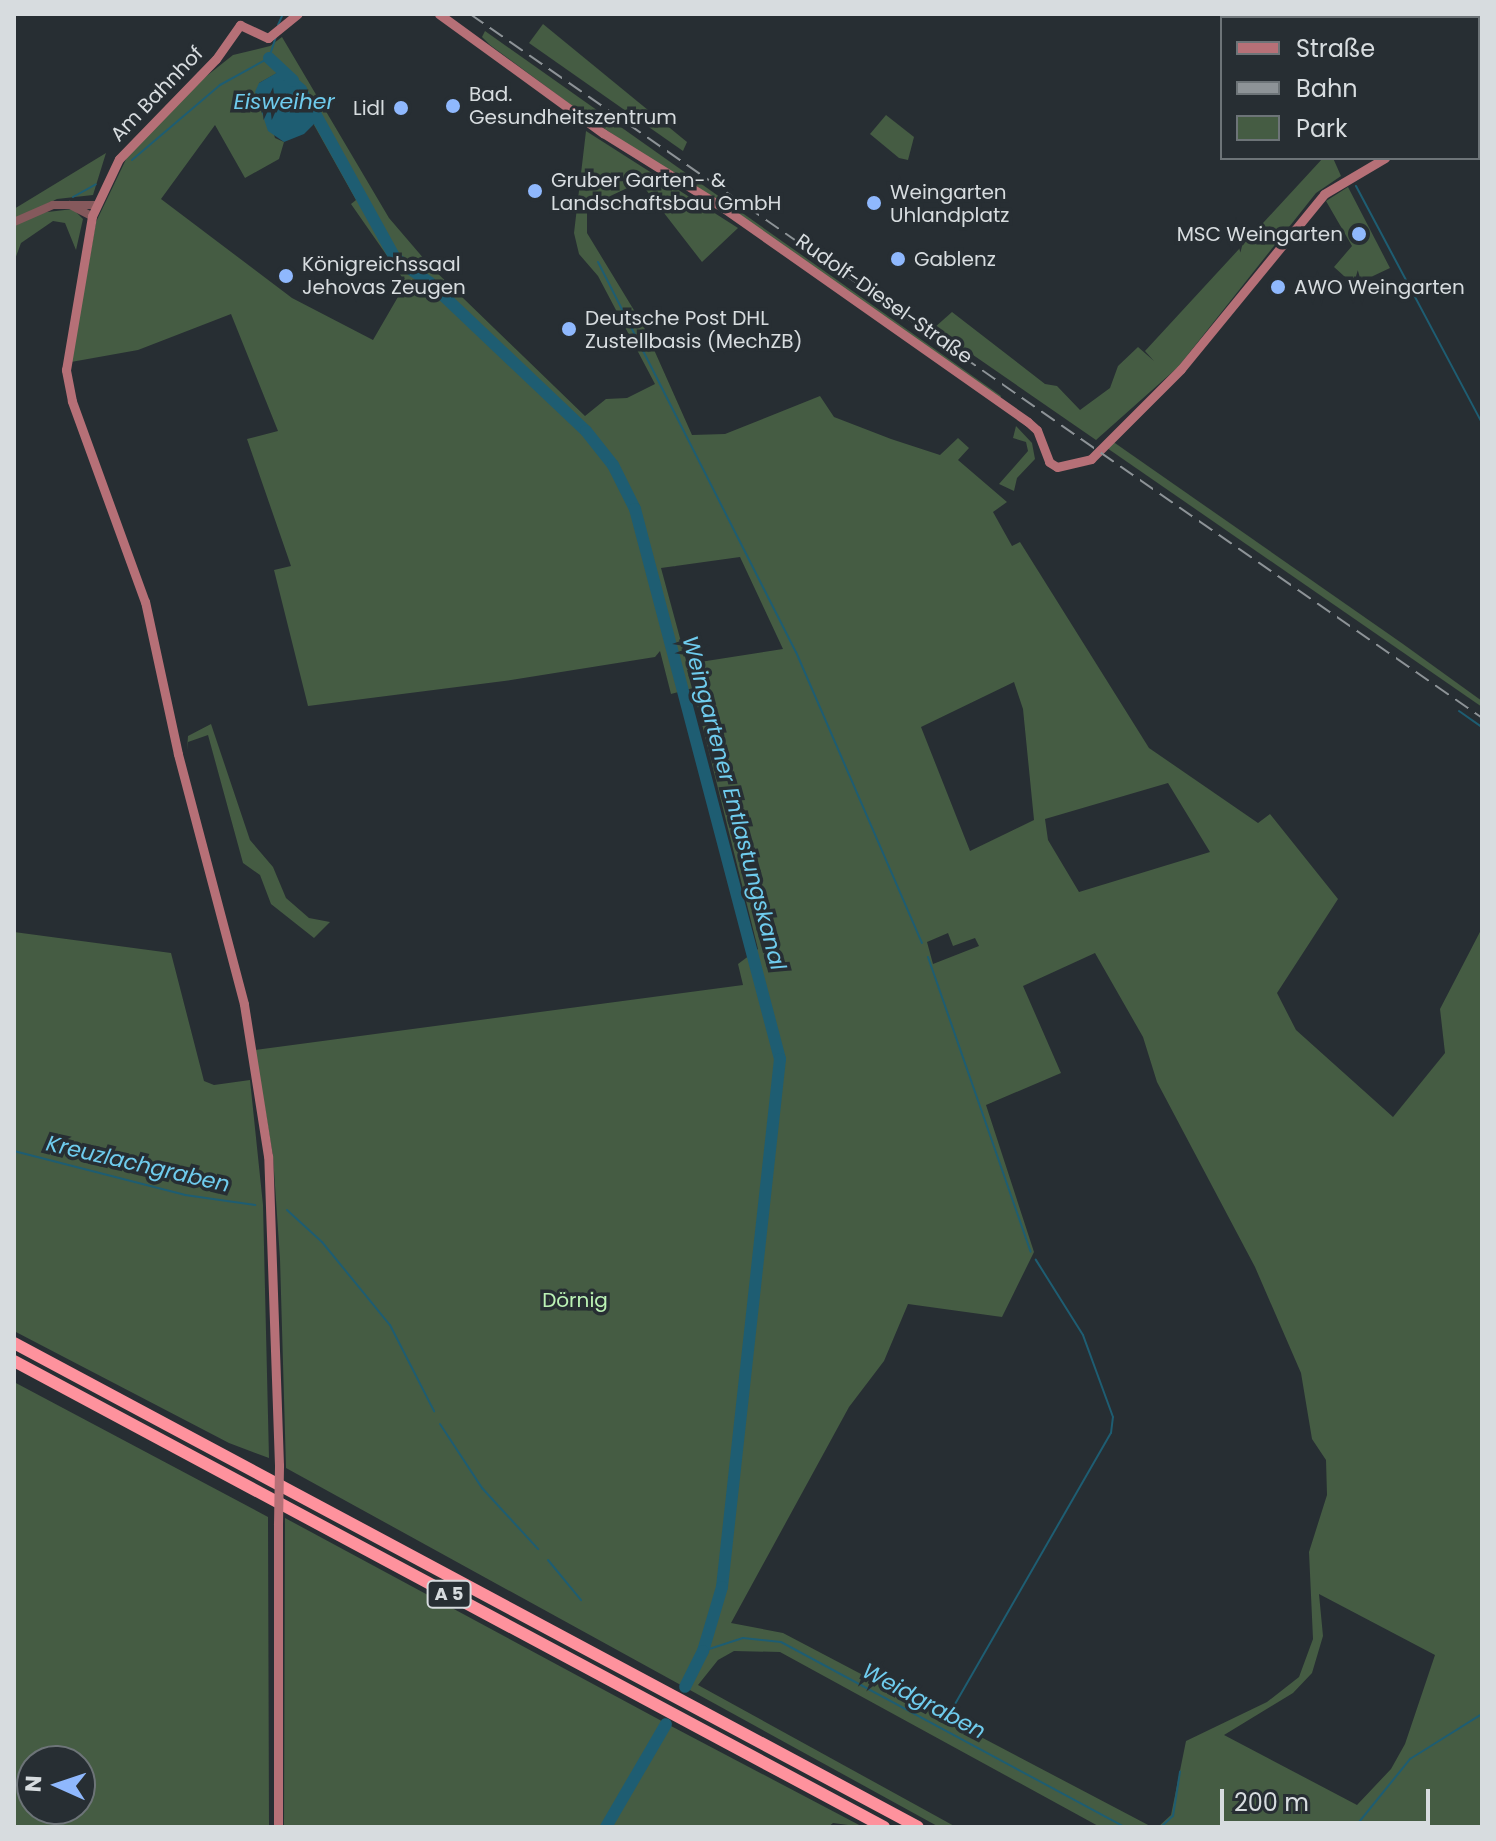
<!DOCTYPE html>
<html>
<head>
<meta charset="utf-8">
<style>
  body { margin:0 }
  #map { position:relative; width:1496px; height:1841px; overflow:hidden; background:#272e33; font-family:Poppins,sans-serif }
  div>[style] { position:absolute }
  .green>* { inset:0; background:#455c43 }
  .water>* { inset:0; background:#1e5d72 }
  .stream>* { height:2px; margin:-1px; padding:0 1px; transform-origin:1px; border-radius:1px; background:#1e5d72 }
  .river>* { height:12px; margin:-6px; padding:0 6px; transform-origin:6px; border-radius:6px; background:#1e5d72 }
  .tertiary>* { height:8px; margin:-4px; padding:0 4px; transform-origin:4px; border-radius:4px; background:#85595c }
  .secondary>* { height:9px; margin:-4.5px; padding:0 4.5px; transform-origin:4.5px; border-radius:4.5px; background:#b67077 }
  .motorway>* { height:12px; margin:-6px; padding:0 6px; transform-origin:6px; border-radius:6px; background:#fe929d }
  .rail>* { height:2px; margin-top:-1px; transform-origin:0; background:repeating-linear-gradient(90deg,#8d9397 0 16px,transparent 0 24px) }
  .secondary-bridge>* { height:9px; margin:-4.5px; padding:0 4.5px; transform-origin:4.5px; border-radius:4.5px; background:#b67077 }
  .dots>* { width:22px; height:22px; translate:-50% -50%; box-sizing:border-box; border:4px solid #272e33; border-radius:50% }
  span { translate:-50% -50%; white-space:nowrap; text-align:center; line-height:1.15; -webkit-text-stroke:7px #272e33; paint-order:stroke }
  .shield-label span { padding:2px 6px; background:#272e33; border:2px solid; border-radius:6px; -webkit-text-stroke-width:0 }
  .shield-label { font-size:18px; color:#d7dcdf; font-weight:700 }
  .street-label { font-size:20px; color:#d7dcdf }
  .poi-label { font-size:20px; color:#d7dcdf }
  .left { translate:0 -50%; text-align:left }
  .right { translate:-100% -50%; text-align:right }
  .park-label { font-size:20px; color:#bbf2b5 }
  .water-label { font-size:22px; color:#6fccee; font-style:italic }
  .frame { position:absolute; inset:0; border:16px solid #d7dcdf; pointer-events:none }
  .legend { position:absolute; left:1220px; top:16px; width:260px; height:144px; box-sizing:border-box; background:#272e33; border:2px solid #6d7478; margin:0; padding:10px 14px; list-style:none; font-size:24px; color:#d7dcdf }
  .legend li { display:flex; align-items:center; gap:16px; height:40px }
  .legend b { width:40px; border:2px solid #6d7478 }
  .north { position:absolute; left:16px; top:1745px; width:80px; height:80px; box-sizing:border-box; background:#272e33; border:2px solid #6d7478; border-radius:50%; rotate:273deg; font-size:22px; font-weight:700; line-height:32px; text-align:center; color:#d7dcdf }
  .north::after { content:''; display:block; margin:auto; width:28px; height:36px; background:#8fb8fd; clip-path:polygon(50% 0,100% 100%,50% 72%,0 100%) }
  .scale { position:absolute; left:1220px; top:1789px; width:210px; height:36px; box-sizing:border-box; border:4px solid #d7dcdf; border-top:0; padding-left:10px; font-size:24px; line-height:28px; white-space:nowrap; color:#d7dcdf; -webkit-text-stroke:6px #272e33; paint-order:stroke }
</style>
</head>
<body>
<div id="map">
  <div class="green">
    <i style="clip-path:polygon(543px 24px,687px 142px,683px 151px,529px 43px)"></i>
    <i style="clip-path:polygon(485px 31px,1001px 396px,1000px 399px,586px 116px,490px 45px,482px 37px)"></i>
    <i style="clip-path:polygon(evenodd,282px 37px,389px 218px,431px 267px,585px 416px,606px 399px,627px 398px,655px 384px,598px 276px,579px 254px,574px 233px,586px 131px,738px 228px,702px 262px,640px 182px,587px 207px,587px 233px,643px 325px,692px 435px,725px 434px,820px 396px,834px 417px,891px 439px,940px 455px,958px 438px,969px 448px,958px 460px,1007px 502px,993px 512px,1012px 546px,1020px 542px,1149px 748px,1258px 823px,1270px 814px,1338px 899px,1277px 993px,1296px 1030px,1393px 1117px,1445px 1053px,1440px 1009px,1482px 928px,1482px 1827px,1158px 1827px,1171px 1815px,1186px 1741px,1267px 1702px,1299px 1677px,1313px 1639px,1309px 1552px,1327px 1495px,1326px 1460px,1312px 1439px,1301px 1373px,1255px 1267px,1157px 1082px,1143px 1037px,1095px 953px,1023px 986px,1061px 1073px,986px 1105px,1034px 1252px,1002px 1317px,908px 1304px,884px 1361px,849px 1407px,731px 1623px,783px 1633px,1152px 1827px,1100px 1827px,780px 1652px,734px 1651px,718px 1660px,698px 1685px,956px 1827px,939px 1827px,286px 1468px,280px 1259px,273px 1156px,255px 1050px,743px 985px,738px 964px,758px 949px,693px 688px,671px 694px,660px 651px,655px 657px,511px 680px,308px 706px,274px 570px,291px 566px,247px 439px,278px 431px,231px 314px,138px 350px,71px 362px,96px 222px,130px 151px,194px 86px,233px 55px,270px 46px,282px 37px,286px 68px,320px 118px,314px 125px,356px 200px,351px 204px,406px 283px,373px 340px,292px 298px,161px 199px,215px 125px,245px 178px,279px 159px,284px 142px,275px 138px,259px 83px,286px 68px,282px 37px,740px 557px,783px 649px,687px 664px,661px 568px,740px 557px,282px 37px,1014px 682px,1023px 709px,1034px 820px,970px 851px,921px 727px,1014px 682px,282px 37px,1168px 783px,1210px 852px,1079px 892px,1048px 840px,1045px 819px,1168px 783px,282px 37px,948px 933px,953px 946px,975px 938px,979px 946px,933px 964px,927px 942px,948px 933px,282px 37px,1319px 1594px,1435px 1655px,1405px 1744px,1391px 1769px,1357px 1805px,1224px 1735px,1293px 1693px,1312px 1673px,1323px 1636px,1319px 1594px)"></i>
    <i style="clip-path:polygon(886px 115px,914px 137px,908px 160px,899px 158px,870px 134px)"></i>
    <i style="clip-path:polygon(106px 153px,93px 195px,57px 199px,14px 219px,14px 209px)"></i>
    <i style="clip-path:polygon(1323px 158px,1333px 158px,1341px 176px,1316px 193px,1178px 367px,1096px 440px,934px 328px,952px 312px,1045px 384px,1057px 386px,1080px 410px,1110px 388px,1118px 366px,1138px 347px,1154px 361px,1145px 351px)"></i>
    <i style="clip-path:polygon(1348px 187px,1390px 268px,1354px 285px,1334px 267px,1352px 246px,1326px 201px)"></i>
    <i style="clip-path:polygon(73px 209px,83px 219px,76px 250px,65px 223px,53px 221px,21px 243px,14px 262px,14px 226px,39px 213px)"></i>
    <i style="clip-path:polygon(1016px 426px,1032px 443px,1035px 459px,1017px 478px,1014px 491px,999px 484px,1028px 451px,1026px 442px,1013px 438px)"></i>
    <i style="clip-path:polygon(1112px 441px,1403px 644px,1482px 701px,1482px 707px,1107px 448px)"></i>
    <i style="clip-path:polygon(211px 724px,250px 840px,273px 867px,286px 898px,309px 918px,330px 922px,314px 938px,271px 904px,260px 875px,243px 863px,208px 735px,188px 742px,187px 750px,188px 736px)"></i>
    <i style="clip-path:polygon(14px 932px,171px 953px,204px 1081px,214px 1085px,250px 1080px,263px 1205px,269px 1458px,229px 1443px,14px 1331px)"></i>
    <i style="clip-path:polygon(evenodd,14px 1382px,268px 1517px,269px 1827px,14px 1827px,14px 1382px,32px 1761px,80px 1761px,80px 1809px,32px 1809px,32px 1761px)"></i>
    <i style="clip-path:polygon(285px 1518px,671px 1726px,863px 1827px,833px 1823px,828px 1827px,284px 1827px)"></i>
  </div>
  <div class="water">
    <i style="clip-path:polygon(285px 68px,306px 86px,320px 118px,304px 134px,284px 142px,268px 131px,255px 92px,259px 83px)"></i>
  </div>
  <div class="stream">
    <i style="left:278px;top:25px;width:12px;rotate:-66deg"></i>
    <i style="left:132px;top:160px;width:116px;rotate:-40.4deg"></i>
    <i style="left:220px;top:85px;width:56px;rotate:-28.9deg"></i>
    <i style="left:269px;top:58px;width:23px;rotate:-72deg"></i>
    <i style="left:1356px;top:186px;width:268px;rotate:62deg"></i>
    <i style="left:73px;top:197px;width:26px;rotate:-29deg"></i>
    <i style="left:598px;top:262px;width:437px;rotate:63.1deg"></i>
    <i style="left:796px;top:652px;width:317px;rotate:66.6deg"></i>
    <i style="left:1459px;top:711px;width:28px;rotate:35deg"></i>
    <i style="left:928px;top:957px;width:312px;rotate:70.8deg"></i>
    <i style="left:14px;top:1151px;width:177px;rotate:14.4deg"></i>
    <i style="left:185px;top:1195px;width:71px;rotate:8.1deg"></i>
    <i style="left:287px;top:1210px;width:47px;rotate:42.4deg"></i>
    <i style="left:322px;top:1242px;width:107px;rotate:50.7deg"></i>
    <i style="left:390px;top:1325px;width:97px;rotate:62.9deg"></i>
    <i style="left:440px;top:1424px;width:77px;rotate:56.7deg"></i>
    <i style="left:482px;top:1488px;width:83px;rotate:47.4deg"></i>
    <i style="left:548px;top:1560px;width:52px;rotate:50.5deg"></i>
    <i style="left:703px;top:1651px;width:42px;rotate:-18deg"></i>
    <i style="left:743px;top:1638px;width:38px;rotate:6deg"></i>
    <i style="left:781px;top:1642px;width:390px;rotate:28.3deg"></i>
    <i style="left:947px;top:1718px;width:329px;rotate:-60.1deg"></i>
    <i style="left:1111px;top:1433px;width:16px;rotate:-83deg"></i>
    <i style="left:1113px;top:1417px;width:87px;rotate:-110.1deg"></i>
    <i style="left:1083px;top:1335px;width:89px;rotate:-122.1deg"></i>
    <i style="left:1161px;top:1827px;width:16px;rotate:-43deg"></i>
    <i style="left:1173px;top:1816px;width:45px;rotate:-81deg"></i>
    <i style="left:1355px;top:1827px;width:87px;rotate:-51deg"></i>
    <i style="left:1410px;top:1759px;width:85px;rotate:-32deg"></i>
  </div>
  <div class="river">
    <i style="left:269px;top:58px;width:33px;rotate:43deg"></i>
    <i style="left:312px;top:108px;width:171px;rotate:61deg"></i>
    <i style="left:395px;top:258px;width:43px;rotate:35.5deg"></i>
    <i style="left:430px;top:283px;width:215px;rotate:43.5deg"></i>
    <i style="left:586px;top:431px;width:43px;rotate:51.5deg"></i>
    <i style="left:613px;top:465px;width:49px;rotate:63.4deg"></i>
    <i style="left:635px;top:509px;width:569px;rotate:75.23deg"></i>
    <i style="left:780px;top:1059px;width:531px;rotate:96.27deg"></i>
    <i style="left:722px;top:1587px;width:67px;rotate:106.5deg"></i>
    <i style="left:703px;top:1651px;width:40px;rotate:116.6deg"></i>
    <i style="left:606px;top:1827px;width:119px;rotate:-59.8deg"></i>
  </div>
  <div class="tertiary">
    <i style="left:70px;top:205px;width:25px;rotate:27deg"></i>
    <i style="left:14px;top:222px;width:43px;rotate:-23.6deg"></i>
    <i style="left:53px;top:205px;width:43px"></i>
  </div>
  <div class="secondary">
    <i style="left:439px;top:14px;width:203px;rotate:36deg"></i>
    <i style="left:603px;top:133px;width:144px;rotate:31.9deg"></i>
    <i style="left:725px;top:209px;width:370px;rotate:35.1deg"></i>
    <i style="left:1028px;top:422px;width:12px;rotate:42deg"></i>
    <i style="left:1037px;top:430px;width:34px;rotate:69deg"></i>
    <i style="left:1049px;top:462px;width:9px;rotate:32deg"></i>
    <i style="left:1057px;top:467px;width:35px;rotate:-13deg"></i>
    <i style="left:1091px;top:459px;width:127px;rotate:-45deg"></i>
    <i style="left:1181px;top:369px;width:226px;rotate:-50.7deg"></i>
    <i style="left:1324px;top:194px;width:71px;rotate:-30.5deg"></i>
    <i style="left:1411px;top:14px;width:4px;rotate:63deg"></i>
    <i style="left:279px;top:1465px;width:309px;rotate:-92deg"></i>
    <i style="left:268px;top:1156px;width:154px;rotate:-99deg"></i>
    <i style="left:244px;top:1004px;width:259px;rotate:-104.8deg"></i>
    <i style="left:178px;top:754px;width:156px;rotate:-102.2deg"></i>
    <i style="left:145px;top:602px;width:214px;rotate:-110deg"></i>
    <i style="left:72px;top:401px;width:32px;rotate:-101deg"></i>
    <i style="left:66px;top:370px;width:156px;rotate:-80.4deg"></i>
    <i style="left:92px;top:216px;width:63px;rotate:-64.7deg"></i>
    <i style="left:119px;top:159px;width:139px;rotate:-45.9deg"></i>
    <i style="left:216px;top:59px;width:42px;rotate:-54.8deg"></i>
    <i style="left:240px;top:25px;width:31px;rotate:25deg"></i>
    <i style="left:268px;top:38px;width:38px;rotate:-39deg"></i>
    <i style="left:278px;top:1827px;width:303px;rotate:-90deg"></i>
  </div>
  <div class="motorway">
    <i style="left:14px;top:1343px;width:1025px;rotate:28.16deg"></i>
    <i style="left:14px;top:1361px;width:987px;rotate:28.17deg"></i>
  </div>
  <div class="rail">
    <i style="left:470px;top:14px;width:1233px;rotate:34.82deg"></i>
  </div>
  <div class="secondary-bridge">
    <i style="left:278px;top:1524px;width:59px;rotate:-89deg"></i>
  </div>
  <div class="dots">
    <i style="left:453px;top:106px;background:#8fb8fd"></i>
    <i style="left:401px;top:108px;background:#8fb8fd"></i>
    <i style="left:535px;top:191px;background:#8fb8fd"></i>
    <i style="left:874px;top:203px;background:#8fb8fd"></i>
    <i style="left:1359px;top:234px;background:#8fb8fd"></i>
    <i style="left:898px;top:259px;background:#8fb8fd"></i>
    <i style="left:286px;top:276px;background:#8fb8fd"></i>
    <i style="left:1278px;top:287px;background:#8fb8fd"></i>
    <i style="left:569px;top:329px;background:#8fb8fd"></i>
  </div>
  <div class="shield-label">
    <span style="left:449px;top:1594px">A 5</span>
  </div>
  <div class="street-label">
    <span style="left:157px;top:94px;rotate:-46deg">Am Bahnhof</span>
    <span style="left:884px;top:299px;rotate:35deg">Rudolf-Diesel-Straße</span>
  </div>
  <div class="poi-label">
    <span class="left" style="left:469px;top:106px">Bad.<br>Gesundheitszentrum</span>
    <span class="right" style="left:385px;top:108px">Lidl</span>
    <span class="left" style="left:551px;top:192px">Gruber Garten- &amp;<br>Landschaftsbau GmbH</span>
    <span class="left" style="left:890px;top:204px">Weingarten<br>Uhlandplatz</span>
    <span class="right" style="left:1343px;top:234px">MSC Weingarten</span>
    <span class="left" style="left:914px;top:259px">Gablenz</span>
    <span class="left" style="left:302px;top:276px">Königreichssaal<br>Jehovas Zeugen</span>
    <span class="left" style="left:1294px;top:287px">AWO Weingarten</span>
    <span class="left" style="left:585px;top:330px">Deutsche Post DHL<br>Zustellbasis (MechZB)</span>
  </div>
  <div class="park-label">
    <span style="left:575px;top:1300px">Dörnig</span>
  </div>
  <div class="water-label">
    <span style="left:284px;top:102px">Eisweiher</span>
    <span style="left:734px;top:803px;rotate:75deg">Weingartener Entlastungskanal</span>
    <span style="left:138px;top:1164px;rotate:13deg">Kreuzlachgraben</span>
    <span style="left:924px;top:1701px;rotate:28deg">Weidgraben</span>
  </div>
  <div class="frame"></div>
  <ul class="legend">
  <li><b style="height:10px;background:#b67077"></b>Straße</li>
  <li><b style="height:10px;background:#8d9397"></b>Bahn</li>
  <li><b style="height:22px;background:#455c43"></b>Park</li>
  </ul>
  <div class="north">N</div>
  <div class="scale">200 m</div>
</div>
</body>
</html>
